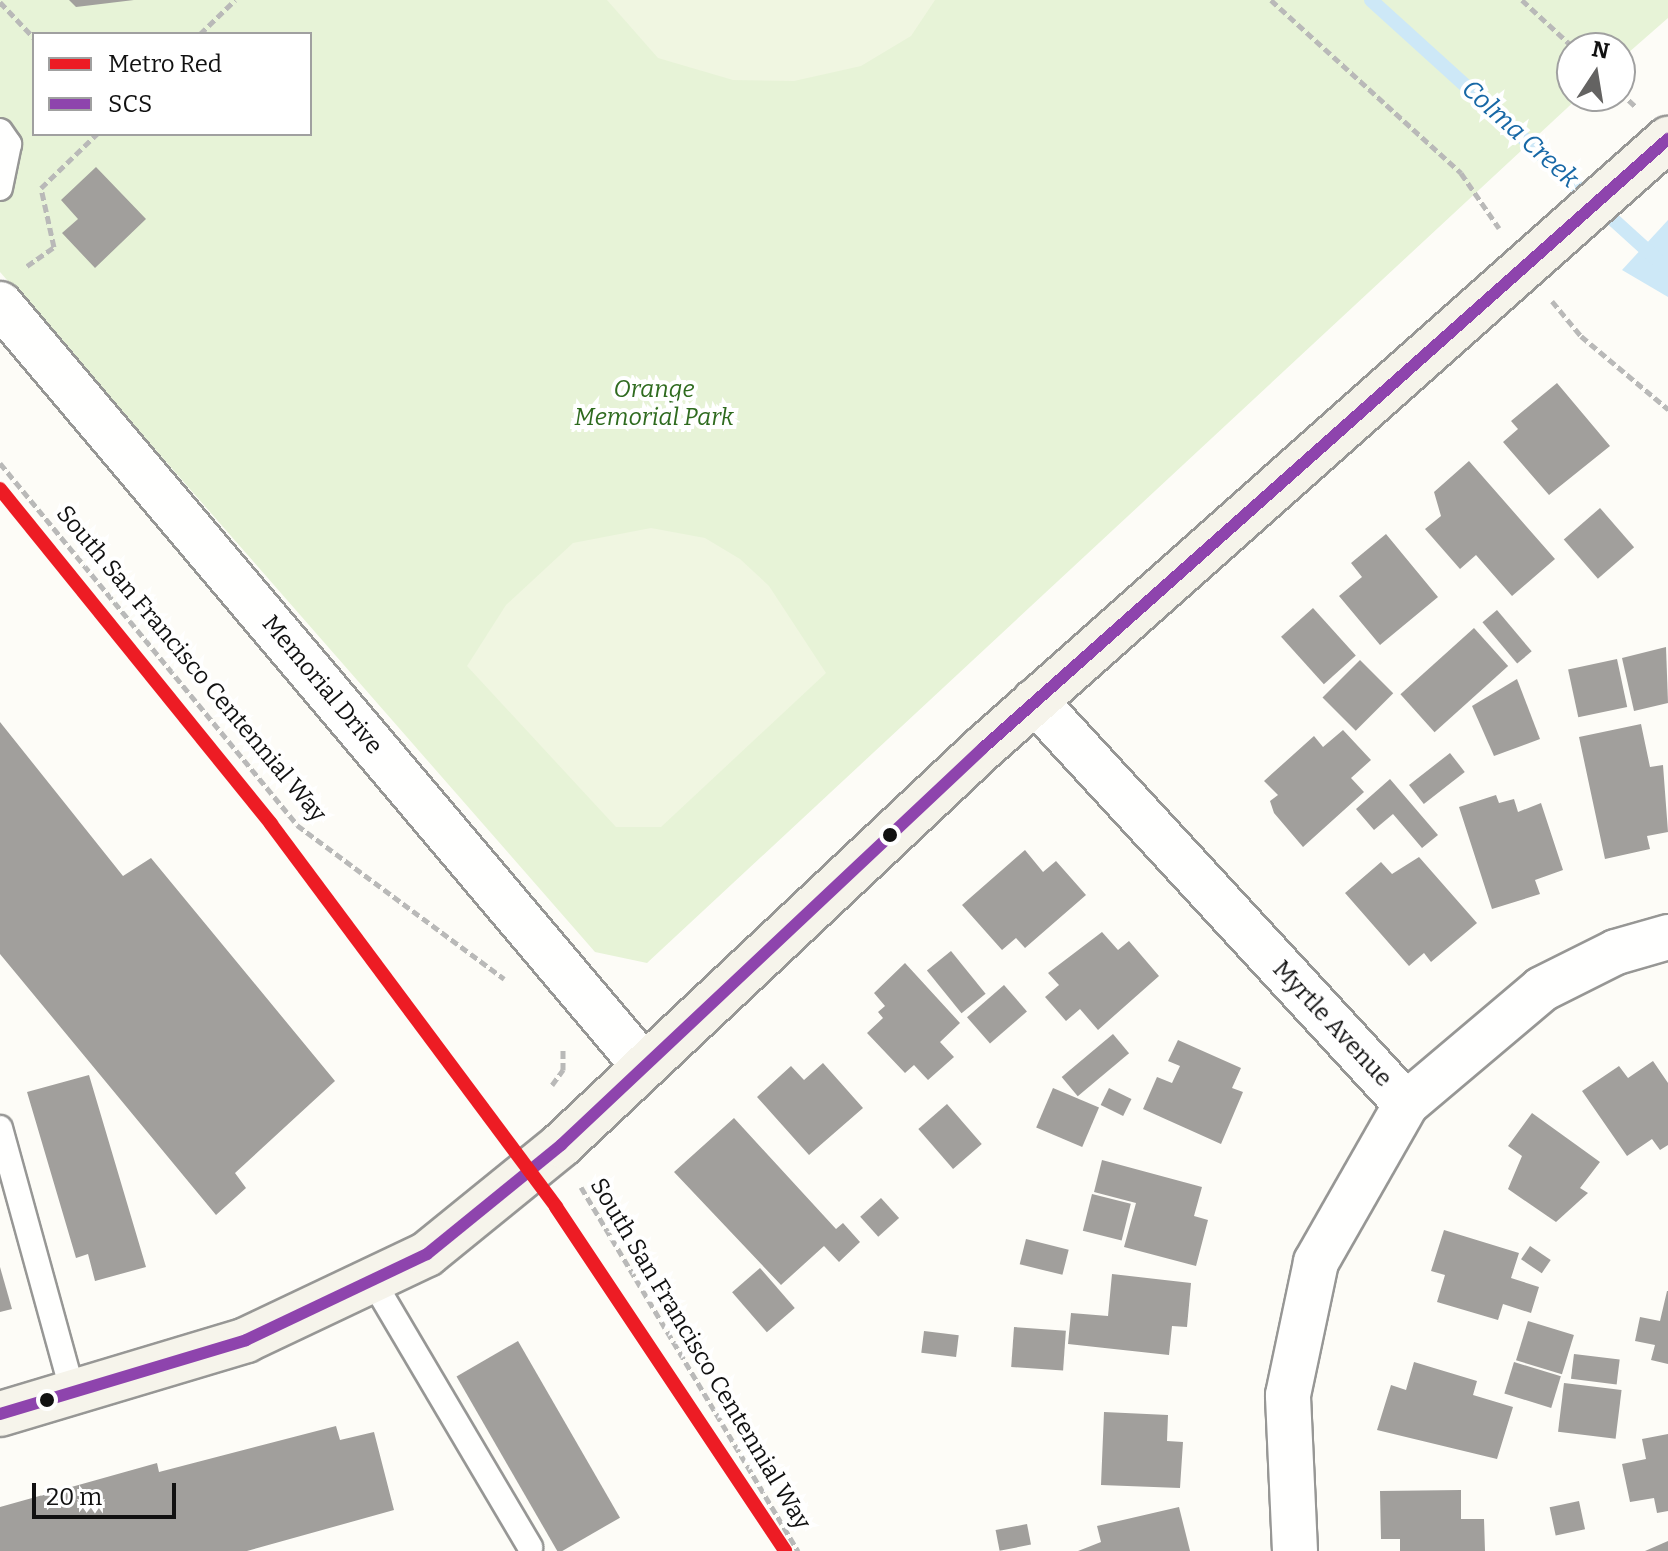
<!DOCTYPE html>
<html>
<head>
<meta charset="utf-8">
<style>
  body { margin:0 }
  #map { position:relative; width:1668px; height:1551px; overflow:hidden; background:#fdfcf7; font-family:Bitter,serif }
  div>[style] { position:absolute }
  .green>* { inset:0; background:#e7f3d7 }
  .pitch>* { inset:0; background:#f0f6e1 }
  .water>* { inset:0; background:#cde8f7 }
  .stream>* { height:14px; margin:-7px; padding:0 7px; transform-origin:7px; border-radius:7px; background:#cde8f7 }
  .building>* { inset:0; background:#a19f9c; transform-origin:0 0 }
  .path>* { height:5px; margin-top:-2.5px; transform-origin:0; background:repeating-linear-gradient(90deg,#b9b9b8 0 8px,transparent 0 12px) }
  .roads { filter:drop-shadow(2px 0 #979795) drop-shadow(-2px 0 #979795) drop-shadow(0 2px #979795) drop-shadow(0 -2px #979795) }
  .lane>* { height:24px; margin:-12px; padding:0 12px; transform-origin:12px; border-radius:12px; background:#fffffe }
  .street>* { height:44px; margin:-22px; padding:0 22px; transform-origin:22px; border-radius:22px; background:#fffffe }
  .secondary>* { height:44px; margin:-22px; padding:0 22px; transform-origin:22px; border-radius:22px; background:#f6f4eb }
  .bus-1>* { height:12px; margin:-6px; padding:0 6px; transform-origin:6px; border-radius:6px; background:#8e44ad }
  .metro-1>* { height:14px; margin:-7px; padding:0 7px; transform-origin:7px; border-radius:7px; background:#ed1c24 }
  .dots>* { width:22px; height:22px; translate:-50% -50%; box-sizing:border-box; border:4px solid #fff; border-radius:50% }
  span { translate:-50% -50%; white-space:nowrap; text-align:center; line-height:1.15; -webkit-text-stroke:8px #fff; paint-order:stroke }
  .park-label { font-size:24px; color:#2f6b1f; font-style:italic }
  .street-label { font-size:24px; color:#111 }
  .water-label { font-size:26px; color:#1768a6; font-style:italic }
  .legend { position:absolute; left:32px; top:32px; width:280px; height:104px; box-sizing:border-box; background:#fff; border:2px solid #a0a0a0; margin:0; padding:10px 14px; list-style:none; font-size:24px; color:#111 }
  .legend li { display:flex; align-items:center; gap:16px; height:40px }
  .legend b { width:40px; border:2px solid #a0a0a0 }
  .north { position:absolute; left:1556px; top:32px; width:80px; height:80px; box-sizing:border-box; background:#fff; border:2px solid #a0a0a0; border-radius:50%; rotate:12deg; font-size:22px; font-weight:700; line-height:32px; text-align:center; color:#111 }
  .north::after { content:''; display:block; margin:auto; width:28px; height:36px; background:#646362; clip-path:polygon(50% 0,100% 100%,50% 72%,0 100%) }
  .scale { position:absolute; left:32px; top:1483px; width:144px; height:36px; box-sizing:border-box; border:4px solid #111; border-top:0; padding-left:10px; font-size:24px; line-height:28px; white-space:nowrap; color:#111; -webkit-text-stroke:6px #fff; paint-order:stroke }
</style>
</head>
<body>
<div id="map">
  <div class="green">
    <i style="clip-path:polygon(evenodd,0 0,1668px 0,1668px 18px,1620px 60px,1620px 48px,1572px 48px,1572px 96px,1580px 96px,647px 963px,595px 952px,0 272px,0 0,34px 34px,310px 34px,310px 134px,34px 134px,34px 34px)"></i>
  </div>
  <div class="pitch">
    <i style="clip-path:polygon(607px 0,935px 0,911px 36px,861px 66px,794px 81px,733px 80px,658px 58px)"></i>
    <i style="clip-path:polygon(651px 528px,705px 538px,740px 559px,769px 586px,826px 673px,661px 827px,616px 827px,467px 666px,506px 605px,573px 543px)"></i>
  </div>
  <div class="water">
    <i style="clip-path:polygon(1668px 220px,1668px 297px,1622px 270px)"></i>
  </div>
  <div class="stream">
    <i style="left:1371px;top:0;width:401px;rotate:42.2deg"></i>
  </div>
  <div class="building">
    <i style="clip-path:polygon(69px 0,134px 0,76px 7px)"></i>
    <i style="clip-path:polygon(96px 167px,146px 219px,95px 268px,62px 233px,78px 219px,61px 200px)"></i>
    <i style="clip-path:polygon(1557px 383px,1610px 446px,1549px 495px,1503px 442px,1518px 429px,1511px 421px)"></i>
    <i style="clip-path:polygon(1469px 461px,1555px 559px,1512px 596px,1476px 555px,1460px 569px,1425px 529px,1441px 516px,1434px 492px)"></i>
    <i style="left:1600px;top:508px;width:52px;height:48px;rotate:49deg"></i>
    <i style="clip-path:polygon(1386px 534px,1438px 597px,1380px 645px,1339px 596px,1362px 577px,1351px 563px)"></i>
    <i style="left:1313px;top:608px;width:64px;height:43px;rotate:48deg"></i>
    <i style="left:1497px;top:610px;width:54px;height:19px;rotate:50deg"></i>
    <i style="left:1474px;top:628px;width:51px;height:99px;rotate:48deg"></i>
    <i style="clip-path:polygon(1666px 647px,1668px 703px,1634px 711px,1622px 658px)"></i>
    <i style="left:1617px;top:659px;width:49px;height:50px;rotate:78deg"></i>
    <i style="left:1360px;top:660px;width:47px;height:53px;rotate:45deg"></i>
    <i style="clip-path:polygon(1517px 679px,1540px 739px,1494px 756px,1472px 706px)"></i>
    <i style="clip-path:polygon(0 722px,123px 876px,151px 858px,335px 1081px,235px 1173px,246px 1188px,216px 1215px,0 954px)"></i>
    <i style="clip-path:polygon(1641px 724px,1650px 767px,1663px 765px,1668px 832px,1647px 836px,1650px 849px,1605px 859px,1579px 737px)"></i>
    <i style="clip-path:polygon(1343px 730px,1371px 760px,1351px 778px,1364px 792px,1303px 847px,1274px 813px,1270px 801px,1278px 795px,1264px 781px,1314px 736px,1323px 747px)"></i>
    <i style="left:1450px;top:753px;width:24px;height:52px;rotate:52deg"></i>
    <i style="clip-path:polygon(1390px 779px,1438px 835px,1422px 848px,1393px 814px,1374px 830px,1356px 809px)"></i>
    <i style="clip-path:polygon(1496px 795px,1499px 803px,1514px 799px,1518px 812px,1541px 803px,1563px 870px,1535px 880px,1540px 894px,1492px 909px,1459px 807px)"></i>
    <i style="clip-path:polygon(1025px 850px,1043px 872px,1056px 861px,1086px 895px,1025px 948px,1016px 938px,1002px 950px,962px 905px)"></i>
    <i style="clip-path:polygon(1419px 857px,1477px 923px,1431px 962px,1424px 953px,1409px 966px,1345px 893px,1381px 862px,1392px 874px)"></i>
    <i style="clip-path:polygon(1102px 932px,1118px 950px,1129px 941px,1159px 976px,1098px 1030px,1080px 1009px,1066px 1021px,1045px 997px,1059px 985px,1048px 973px)"></i>
    <i style="left:951px;top:951px;width:55px;height:31px;rotate:51deg"></i>
    <i style="clip-path:polygon(905px 963px,960px 1023px,940px 1042px,954px 1057px,928px 1080px,914px 1065px,905px 1073px,867px 1033px,883px 1018px,878px 1012px,885px 1006px,874px 993px)"></i>
    <i style="left:1004px;top:985px;width:35px;height:49px;rotate:49deg"></i>
    <i style="left:1113px;top:1034px;width:25px;height:67px;rotate:50deg"></i>
    <i style="clip-path:polygon(1178px 1040px,1241px 1068px,1232px 1088px,1243px 1092px,1221px 1144px,1143px 1109px,1157px 1077px,1172px 1083px,1180px 1066px,1168px 1061px)"></i>
    <i style="clip-path:polygon(1653px 1061px,1668px 1083px,1668px 1145px,1660px 1150px,1652px 1139px,1627px 1156px,1582px 1091px,1619px 1066px,1628px 1078px)"></i>
    <i style="clip-path:polygon(823px 1063px,863px 1108px,809px 1155px,757px 1097px,791px 1066px,804px 1080px)"></i>
    <i style="clip-path:polygon(89px 1075px,146px 1267px,95px 1281px,88px 1254px,76px 1258px,27px 1092px)"></i>
    <i style="left:1053px;top:1088px;width:50px;height:43px;rotate:23deg"></i>
    <i style="left:1109px;top:1088px;width:25px;height:19px;rotate:26deg"></i>
    <i style="left:947px;top:1104px;width:53px;height:38px;rotate:49deg"></i>
    <i style="clip-path:polygon(1532px 1113px,1600px 1162px,1580px 1188px,1588px 1193px,1556px 1222px,1508px 1189px,1522px 1156px,1508px 1146px)"></i>
    <i style="clip-path:polygon(734px 1118px,836px 1229px,843px 1223px,860px 1242px,839px 1262px,824px 1246px,781px 1285px,674px 1172px)"></i>
    <i style="clip-path:polygon(1102px 1160px,1202px 1187px,1194px 1216px,1208px 1220px,1196px 1266px,1124px 1247px,1136px 1203px,1094px 1192px)"></i>
    <i style="left:1092px;top:1194px;width:40px;height:38px;rotate:14deg"></i>
    <i style="left:881px;top:1198px;width:27px;height:28px;rotate:48deg"></i>
    <i style="clip-path:polygon(1444px 1230px,1519px 1253px,1511px 1278px,1539px 1287px,1531px 1313px,1503px 1304px,1498px 1320px,1437px 1302px,1445px 1275px,1431px 1271px)"></i>
    <i style="left:1026px;top:1239px;width:44px;height:26px;rotate:14deg"></i>
    <i style="left:1530px;top:1246px;width:25px;height:16px;rotate:34deg"></i>
    <i style="clip-path:polygon(0 1267px,12px 1309px,0 1312px)"></i>
    <i style="left:760px;top:1268px;width:53px;height:37px;rotate:49deg"></i>
    <i style="clip-path:polygon(1112px 1274px,1191px 1283px,1187px 1327px,1172px 1326px,1169px 1355px,1068px 1344px,1071px 1313px,1108px 1316px)"></i>
    <i style="clip-path:polygon(1667px 1291px,1668px 1291px,1668px 1364px,1651px 1360px,1655px 1345px,1635px 1341px,1640px 1317px,1660px 1321px)"></i>
    <i style="left:1528px;top:1321px;width:48px;height:41px;rotate:17deg"></i>
    <i style="left:1014px;top:1327px;width:52px;height:40px;rotate:4deg"></i>
    <i style="left:924px;top:1331px;width:35px;height:22px;rotate:7deg"></i>
    <i style="left:518px;top:1341px;width:204px;height:71px;rotate:60deg"></i>
    <i style="left:1574px;top:1354px;width:46px;height:25px;rotate:7deg"></i>
    <i style="clip-path:polygon(1414px 1362px,1477px 1381px,1473px 1395px,1513px 1407px,1497px 1459px,1377px 1430px,1391px 1385px,1406px 1390px)"></i>
    <i style="left:1514px;top:1362px;width:49px;height:33px;rotate:17deg"></i>
    <i style="left:1564px;top:1383px;width:58px;height:49px;rotate:7deg"></i>
    <i style="clip-path:polygon(1104px 1412px,1168px 1415px,1167px 1441px,1183px 1442px,1180px 1488px,1101px 1485px)"></i>
    <i style="clip-path:polygon(336px 1426px,340px 1440px,374px 1432px,394px 1510px,247px 1551px,0 1551px,0 1507px,157px 1463px,159px 1472px)"></i>
    <i style="clip-path:polygon(1668px 1434px,1668px 1511px,1657px 1513px,1654px 1498px,1630px 1502px,1622px 1464px,1646px 1459px,1642px 1439px)"></i>
    <i style="clip-path:polygon(1461px 1490px,1461px 1519px,1484px 1519px,1485px 1551px,1400px 1551px,1400px 1539px,1381px 1539px,1380px 1491px)"></i>
    <i style="left:1579px;top:1501px;width:29px;height:30px;rotate:78deg"></i>
    <i style="clip-path:polygon(1179px 1507px,1190px 1551px,1078px 1551px,1101px 1542px,1097px 1526px)"></i>
    <i style="left:1027px;top:1524px;width:21px;height:32px;rotate:79deg"></i>
    <i style="clip-path:polygon(1668px 1541px,1668px 1551px,1645px 1551px)"></i>
  </div>
  <div class="path">
    <i style="left:1271px;top:0;width:257px;rotate:42.3deg"></i>
    <i style="left:1461px;top:173px;width:67px;rotate:55.4deg"></i>
    <i style="left:1522px;top:0;width:71px;rotate:42.7deg"></i>
    <i style="left:0;top:2px;width:50px;rotate:46.6deg"></i>
    <i style="left:200px;top:34px;width:49px;rotate:-44.2deg"></i>
    <i style="left:1620px;top:92px;width:21px;rotate:43deg"></i>
    <i style="left:27px;top:266px;width:33px;rotate:-35deg"></i>
    <i style="left:54px;top:247px;width:60px;rotate:-102.4deg"></i>
    <i style="left:41px;top:188px;width:78px;rotate:-44deg"></i>
    <i style="left:1552px;top:301px;width:45px;rotate:50.4deg"></i>
    <i style="left:1581px;top:336px;width:114px;rotate:40deg"></i>
    <i style="left:0;top:463px;width:468px;rotate:50.6deg"></i>
    <i style="left:297px;top:825px;width:258px;rotate:36.6deg"></i>
    <i style="left:552px;top:1085px;width:19px;rotate:-54deg"></i>
    <i style="left:563px;top:1070px;width:23px;rotate:-90deg"></i>
    <i style="left:581px;top:1187px;width:424px;rotate:59.2deg"></i>
  </div>
  <div class="roads">
    <div class="lane">
      <i style="left:0;top:131px;width:16px;rotate:55deg"></i>
      <i style="left:9px;top:144px;width:45px;rotate:101.6deg"></i>
      <i style="left:0;top:1128px;width:278px;rotate:74.6deg"></i>
      <i style="left:374px;top:1283px;width:307px;rotate:59.4deg"></i>
    </div>
    <div class="street">
      <i style="left:0;top:304px;width:998px;rotate:49.8deg"></i>
      <i style="left:1035px;top:701px;width:548px;rotate:47.37deg"></i>
      <i style="left:1295px;top:1551px;width:156px;rotate:-92.6deg"></i>
      <i style="left:1288px;top:1395px;width:136px;rotate:-78.1deg"></i>
      <i style="left:1316px;top:1262px;width:182px;rotate:-60.3deg"></i>
      <i style="left:1406px;top:1104px;width:178px;rotate:-40.2deg"></i>
      <i style="left:1542px;top:989px;width:83px;rotate:-26.6deg"></i>
      <i style="left:1616px;top:952px;width:54px;rotate:-16.1deg"></i>
    </div>
    <div class="secondary">
      <i style="left:0;top:1414px;width:257px;rotate:-16.7deg"></i>
      <i style="left:246px;top:1340px;width:200px;rotate:-25.4deg"></i>
      <i style="left:427px;top:1254px;width:173px;rotate:-39.1deg"></i>
      <i style="left:561px;top:1145px;width:579px;rotate:-43.25deg"></i>
      <i style="left:983px;top:748px;width:917px;rotate:-41.64deg"></i>
    </div>
  </div>
  <div class="bus-1">
    <i style="left:0;top:1414px;width:257px;rotate:-16.7deg"></i>
    <i style="left:246px;top:1340px;width:200px;rotate:-25.4deg"></i>
    <i style="left:427px;top:1254px;width:173px;rotate:-39.1deg"></i>
    <i style="left:561px;top:1145px;width:579px;rotate:-43.25deg"></i>
    <i style="left:983px;top:748px;width:917px;rotate:-41.64deg"></i>
  </div>
  <div class="metro-1">
    <i style="left:0;top:489px;width:431px;rotate:51deg"></i>
    <i style="left:271px;top:824px;width:477px;rotate:53.3deg"></i>
    <i style="left:556px;top:1207px;width:413px;rotate:56.3deg"></i>
  </div>
  <div class="dots">
    <i style="left:890px;top:835px;background:#111"></i>
    <i style="left:47px;top:1400px;background:#111"></i>
  </div>
  <div class="park-label">
    <span style="left:654px;top:404px">Orange<br>Memorial Park</span>
  </div>
  <div class="street-label">
    <span style="left:191px;top:664px;rotate:50deg">South San Francisco Centennial Way</span>
    <span style="left:322px;top:685px;rotate:50deg">Memorial Drive</span>
    <span style="left:1332px;top:1024px;rotate:47deg">Myrtle Avenue</span>
    <span style="left:700px;top:1354px;rotate:59deg">South San Francisco Centennial Way</span>
  </div>
  <div class="water-label">
    <span style="left:1520px;top:134px;rotate:42deg">Colma Creek</span>
  </div>
  <ul class="legend">
  <li><b style="height:10px;background:#ed1c24"></b>Metro Red</li>
  <li><b style="height:10px;background:#8e44ad"></b>SCS</li>
  </ul>
  <div class="north">N</div>
  <div class="scale">20 m</div>
</div>
</body>
</html>
